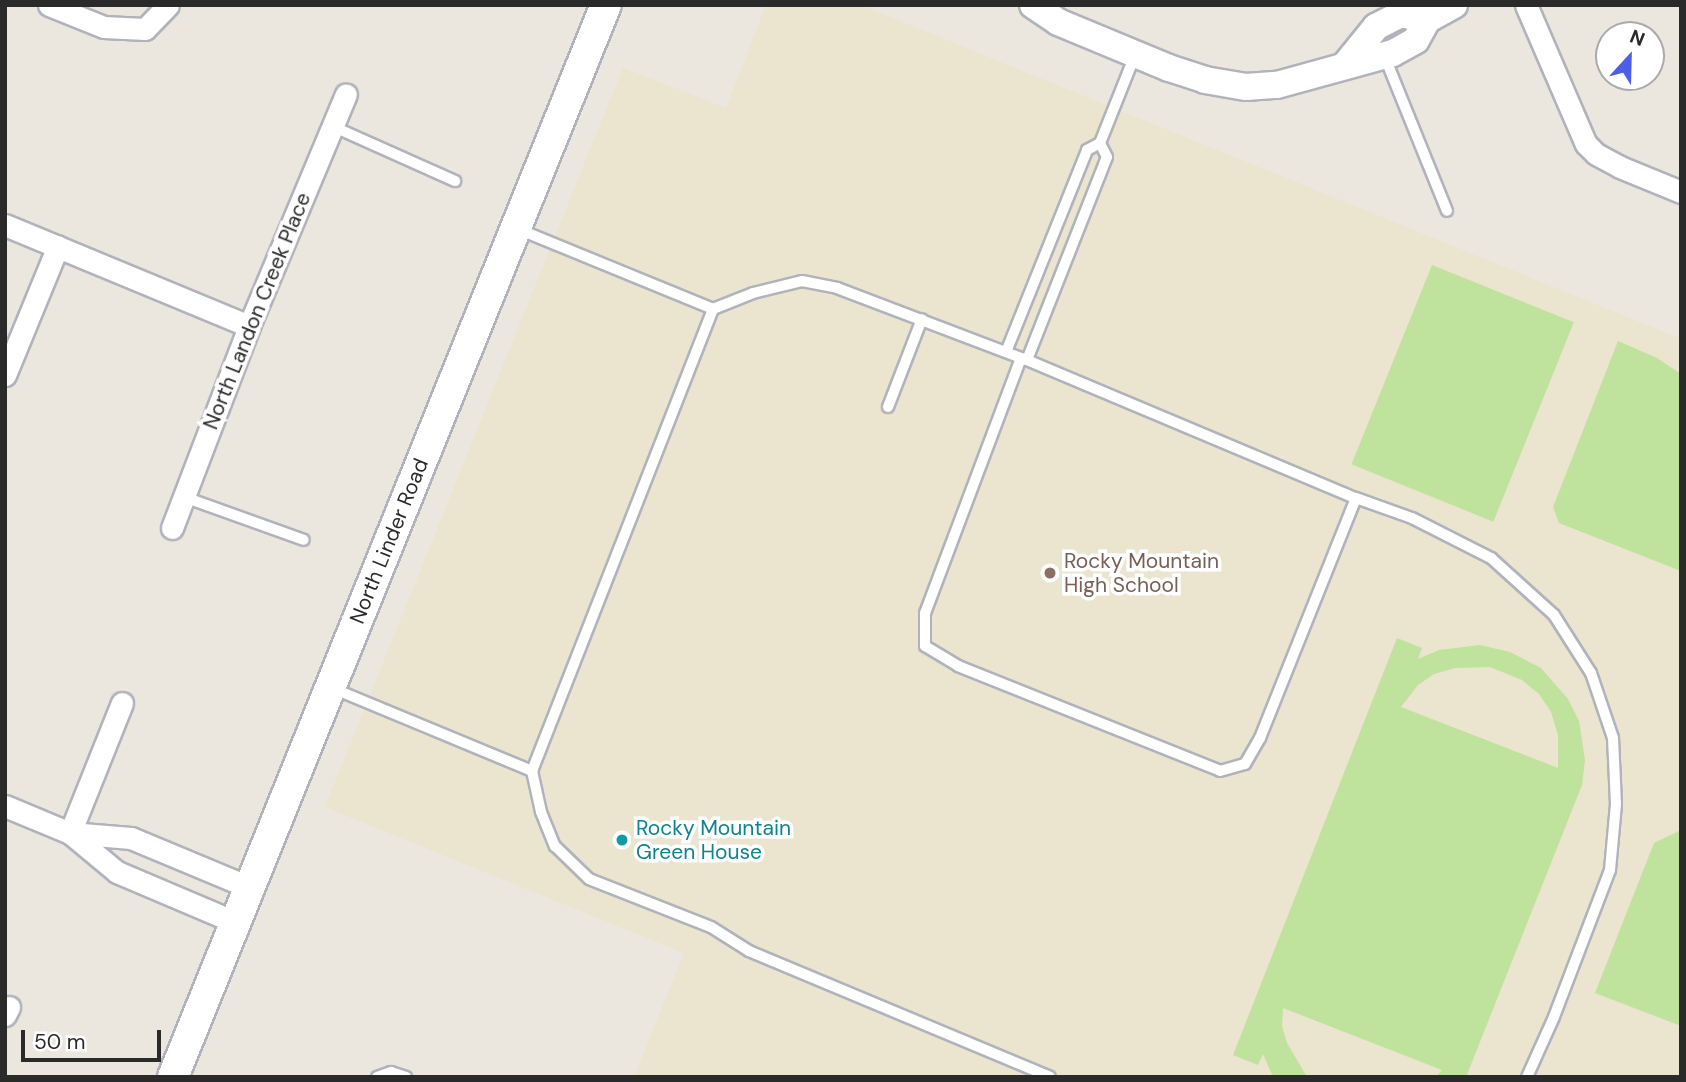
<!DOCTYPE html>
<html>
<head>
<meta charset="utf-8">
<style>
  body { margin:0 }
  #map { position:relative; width:1686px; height:1082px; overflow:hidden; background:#ebe6de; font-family:"DM Sans",sans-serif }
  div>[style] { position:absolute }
  .education>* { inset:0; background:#ebe4cf }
  .pitch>* { inset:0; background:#bfe29c; transform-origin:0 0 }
  .roads { filter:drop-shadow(2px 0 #b1b3bc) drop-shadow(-2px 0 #b1b3bc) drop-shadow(0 2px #b1b3bc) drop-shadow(0 -2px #b1b3bc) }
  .service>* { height:10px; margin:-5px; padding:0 5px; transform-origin:5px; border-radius:5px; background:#fff }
  .minor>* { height:21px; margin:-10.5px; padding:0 10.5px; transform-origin:10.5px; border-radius:10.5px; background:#fff }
  .tertiary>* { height:26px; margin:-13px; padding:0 13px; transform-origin:13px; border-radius:13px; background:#fff }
  .secondary>* { height:30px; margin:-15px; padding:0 15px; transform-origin:15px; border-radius:15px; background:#fff }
  .dots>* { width:19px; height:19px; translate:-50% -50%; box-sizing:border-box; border:4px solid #fff; border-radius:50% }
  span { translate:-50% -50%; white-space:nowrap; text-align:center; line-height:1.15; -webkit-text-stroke:7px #fff; paint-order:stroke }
  .street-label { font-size:21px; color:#2a2a2a }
  .education-label { font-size:21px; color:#785e54 }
  .left { translate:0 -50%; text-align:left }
  .culture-label { font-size:21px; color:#0d838f }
  .frame { position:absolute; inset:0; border:7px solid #2a2a2a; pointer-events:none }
  .north { position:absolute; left:1595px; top:21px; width:70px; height:70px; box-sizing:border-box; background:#fff; border:2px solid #aaa; border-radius:50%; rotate:22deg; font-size:19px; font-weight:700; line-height:28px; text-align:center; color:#2a2a2a }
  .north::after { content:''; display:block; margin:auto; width:24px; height:32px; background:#4d5ee9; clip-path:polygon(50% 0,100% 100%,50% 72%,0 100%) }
  .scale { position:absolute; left:21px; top:1030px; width:140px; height:32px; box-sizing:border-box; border:4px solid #2a2a2a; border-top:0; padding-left:9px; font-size:21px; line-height:24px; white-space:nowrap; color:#2a2a2a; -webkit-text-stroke:5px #fff; paint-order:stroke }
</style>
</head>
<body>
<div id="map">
  <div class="education">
    <i style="clip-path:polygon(766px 5px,861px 5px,1681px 339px,1681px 1077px,634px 1077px,684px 953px,325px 807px,623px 68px,726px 108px)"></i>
  </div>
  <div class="pitch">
    <i style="left:1432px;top:265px;width:153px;height:215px;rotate:22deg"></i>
    <i style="clip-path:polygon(1618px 341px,1657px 358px,1681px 374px,1681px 571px,1559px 523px,1553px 507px)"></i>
    <i style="clip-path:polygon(evenodd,1397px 638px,1422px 648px,1418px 659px,1439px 650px,1480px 645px,1510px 652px,1541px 668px,1568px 699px,1579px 721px,1585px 760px,1582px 785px,1466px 1077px,1436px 1077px,1442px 1070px,1283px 1008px,1282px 1026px,1287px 1043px,1307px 1077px,1273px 1077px,1263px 1054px,1258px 1065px,1233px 1055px,1397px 638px,1490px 667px,1522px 680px,1539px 694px,1551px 712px,1558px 735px,1558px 768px,1401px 707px,1418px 685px,1434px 674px,1455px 668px,1490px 667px)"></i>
    <i style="clip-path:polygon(1681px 830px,1681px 1026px,1595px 993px,1654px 843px)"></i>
  </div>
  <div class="roads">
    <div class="service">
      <i style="left:1384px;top:55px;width:168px;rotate:68deg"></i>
      <i style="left:332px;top:126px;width:135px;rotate:24.1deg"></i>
      <i style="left:518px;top:229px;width:211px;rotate:22.3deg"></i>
      <i style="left:1006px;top:352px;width:218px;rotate:-68.1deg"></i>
      <i style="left:1087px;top:150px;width:15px;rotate:-28deg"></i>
      <i style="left:1100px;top:143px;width:95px;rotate:-68.3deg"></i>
      <i style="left:1021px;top:358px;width:272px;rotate:110.6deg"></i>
      <i style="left:925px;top:613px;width:33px;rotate:90deg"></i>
      <i style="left:925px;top:646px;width:39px;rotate:31deg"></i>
      <i style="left:958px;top:666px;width:282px;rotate:21.8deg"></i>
      <i style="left:1220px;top:771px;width:26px;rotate:-16deg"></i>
      <i style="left:1245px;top:764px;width:30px;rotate:-60deg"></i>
      <i style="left:1260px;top:738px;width:258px;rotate:-68.2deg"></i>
      <i style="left:1027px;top:360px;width:218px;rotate:-68.5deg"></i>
      <i style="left:1107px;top:157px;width:16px;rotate:-117deg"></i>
      <i style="left:888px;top:407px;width:94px;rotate:-68.9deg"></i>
      <i style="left:184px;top:497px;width:127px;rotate:19.7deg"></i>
      <i style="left:332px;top:688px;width:217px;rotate:22.5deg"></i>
      <i style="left:532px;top:771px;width:42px;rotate:77.6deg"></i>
      <i style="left:541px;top:812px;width:37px;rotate:68deg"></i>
      <i style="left:555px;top:846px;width:47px;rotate:44.1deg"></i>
      <i style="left:589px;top:879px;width:131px;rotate:21.5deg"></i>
      <i style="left:711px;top:927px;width:45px;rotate:32.3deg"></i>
      <i style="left:749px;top:951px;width:326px;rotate:22.7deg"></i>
      <i style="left:532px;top:771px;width:496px;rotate:-68.6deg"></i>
      <i style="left:713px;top:309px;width:43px;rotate:-21.8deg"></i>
      <i style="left:753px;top:293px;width:50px;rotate:-13.8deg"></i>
      <i style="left:802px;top:281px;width:36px;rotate:11deg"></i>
      <i style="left:837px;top:288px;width:203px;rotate:20.8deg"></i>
      <i style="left:1027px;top:360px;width:357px;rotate:22.8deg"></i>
      <i style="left:1356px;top:498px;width:59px;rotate:19.7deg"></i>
      <i style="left:1412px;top:518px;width:89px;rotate:26.9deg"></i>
      <i style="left:1491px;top:558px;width:85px;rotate:42.1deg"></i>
      <i style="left:1554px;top:615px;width:69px;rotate:57.5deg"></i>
      <i style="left:1591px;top:673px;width:69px;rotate:71.3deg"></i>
      <i style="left:1613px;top:738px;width:66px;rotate:87.4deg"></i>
      <i style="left:1616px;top:804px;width:66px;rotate:95.2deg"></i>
      <i style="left:1610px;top:870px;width:157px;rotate:110.9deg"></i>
      <i style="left:1554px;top:1017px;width:66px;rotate:114.2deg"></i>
      <i style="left:377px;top:1077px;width:15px;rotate:-20deg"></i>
      <i style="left:391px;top:1072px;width:16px;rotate:18deg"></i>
    </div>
    <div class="minor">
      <i style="left:49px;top:5px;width:59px;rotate:21.8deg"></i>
      <i style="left:104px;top:27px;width:41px;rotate:2.8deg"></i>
      <i style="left:145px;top:29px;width:33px;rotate:-46deg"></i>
      <i style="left:1526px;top:5px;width:151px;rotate:66.7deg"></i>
      <i style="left:1586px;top:144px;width:14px;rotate:45deg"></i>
      <i style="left:1596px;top:154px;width:27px;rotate:28deg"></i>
      <i style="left:1620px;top:167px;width:66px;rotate:22.3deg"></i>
      <i style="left:5px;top:225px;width:264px;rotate:22.5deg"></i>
      <i style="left:5px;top:375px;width:139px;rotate:-67.7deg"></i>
      <i style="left:172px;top:528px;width:216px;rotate:-69.1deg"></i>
      <i style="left:249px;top:326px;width:251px;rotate:-67.3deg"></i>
      <i style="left:5px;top:806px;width:70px;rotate:22.6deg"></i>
      <i style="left:70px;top:833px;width:61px;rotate:4.7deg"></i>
      <i style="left:131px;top:838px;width:128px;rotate:22.6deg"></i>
      <i style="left:70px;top:833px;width:61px;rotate:39.7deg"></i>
      <i style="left:117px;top:872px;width:128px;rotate:23deg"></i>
      <i style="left:70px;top:833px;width:140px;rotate:-68.2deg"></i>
      <i style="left:5px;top:1015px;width:9px;rotate:-63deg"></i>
    </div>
    <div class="tertiary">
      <i style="left:1033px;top:5px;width:30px;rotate:34deg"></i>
      <i style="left:1058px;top:22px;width:120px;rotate:22.5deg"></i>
      <i style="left:1169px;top:68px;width:38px;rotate:18deg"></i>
      <i style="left:1205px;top:80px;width:42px;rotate:9.7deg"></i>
      <i style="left:1246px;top:87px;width:31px;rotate:-4deg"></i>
      <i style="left:1277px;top:85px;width:120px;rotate:-15.4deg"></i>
      <i style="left:1393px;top:53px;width:26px;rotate:-29deg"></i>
      <i style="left:1416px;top:40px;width:23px;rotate:-61deg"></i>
      <i style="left:1427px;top:20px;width:27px;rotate:-167deg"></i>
      <i style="left:1401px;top:14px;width:28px;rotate:153deg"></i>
      <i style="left:1376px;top:27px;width:48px;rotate:129deg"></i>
      <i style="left:1427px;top:20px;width:31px;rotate:-29deg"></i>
    </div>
    <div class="secondary">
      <i style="left:173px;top:1077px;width:1156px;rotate:-68.01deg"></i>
    </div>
  </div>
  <div class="dots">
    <i style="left:1050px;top:573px;background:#8d6e63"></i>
    <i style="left:622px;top:840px;background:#0f9aa8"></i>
  </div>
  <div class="street-label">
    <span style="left:257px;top:311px;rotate:-68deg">North Landon Creek Place</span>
    <span style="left:389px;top:541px;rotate:-68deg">North Linder Road</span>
  </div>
  <div class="education-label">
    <span class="left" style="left:1064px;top:573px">Rocky Mountain<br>High School</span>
  </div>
  <div class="culture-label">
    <span class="left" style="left:636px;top:840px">Rocky Mountain<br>Green House</span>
  </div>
  <div class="frame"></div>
  <div class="north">N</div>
  <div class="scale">50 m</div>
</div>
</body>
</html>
